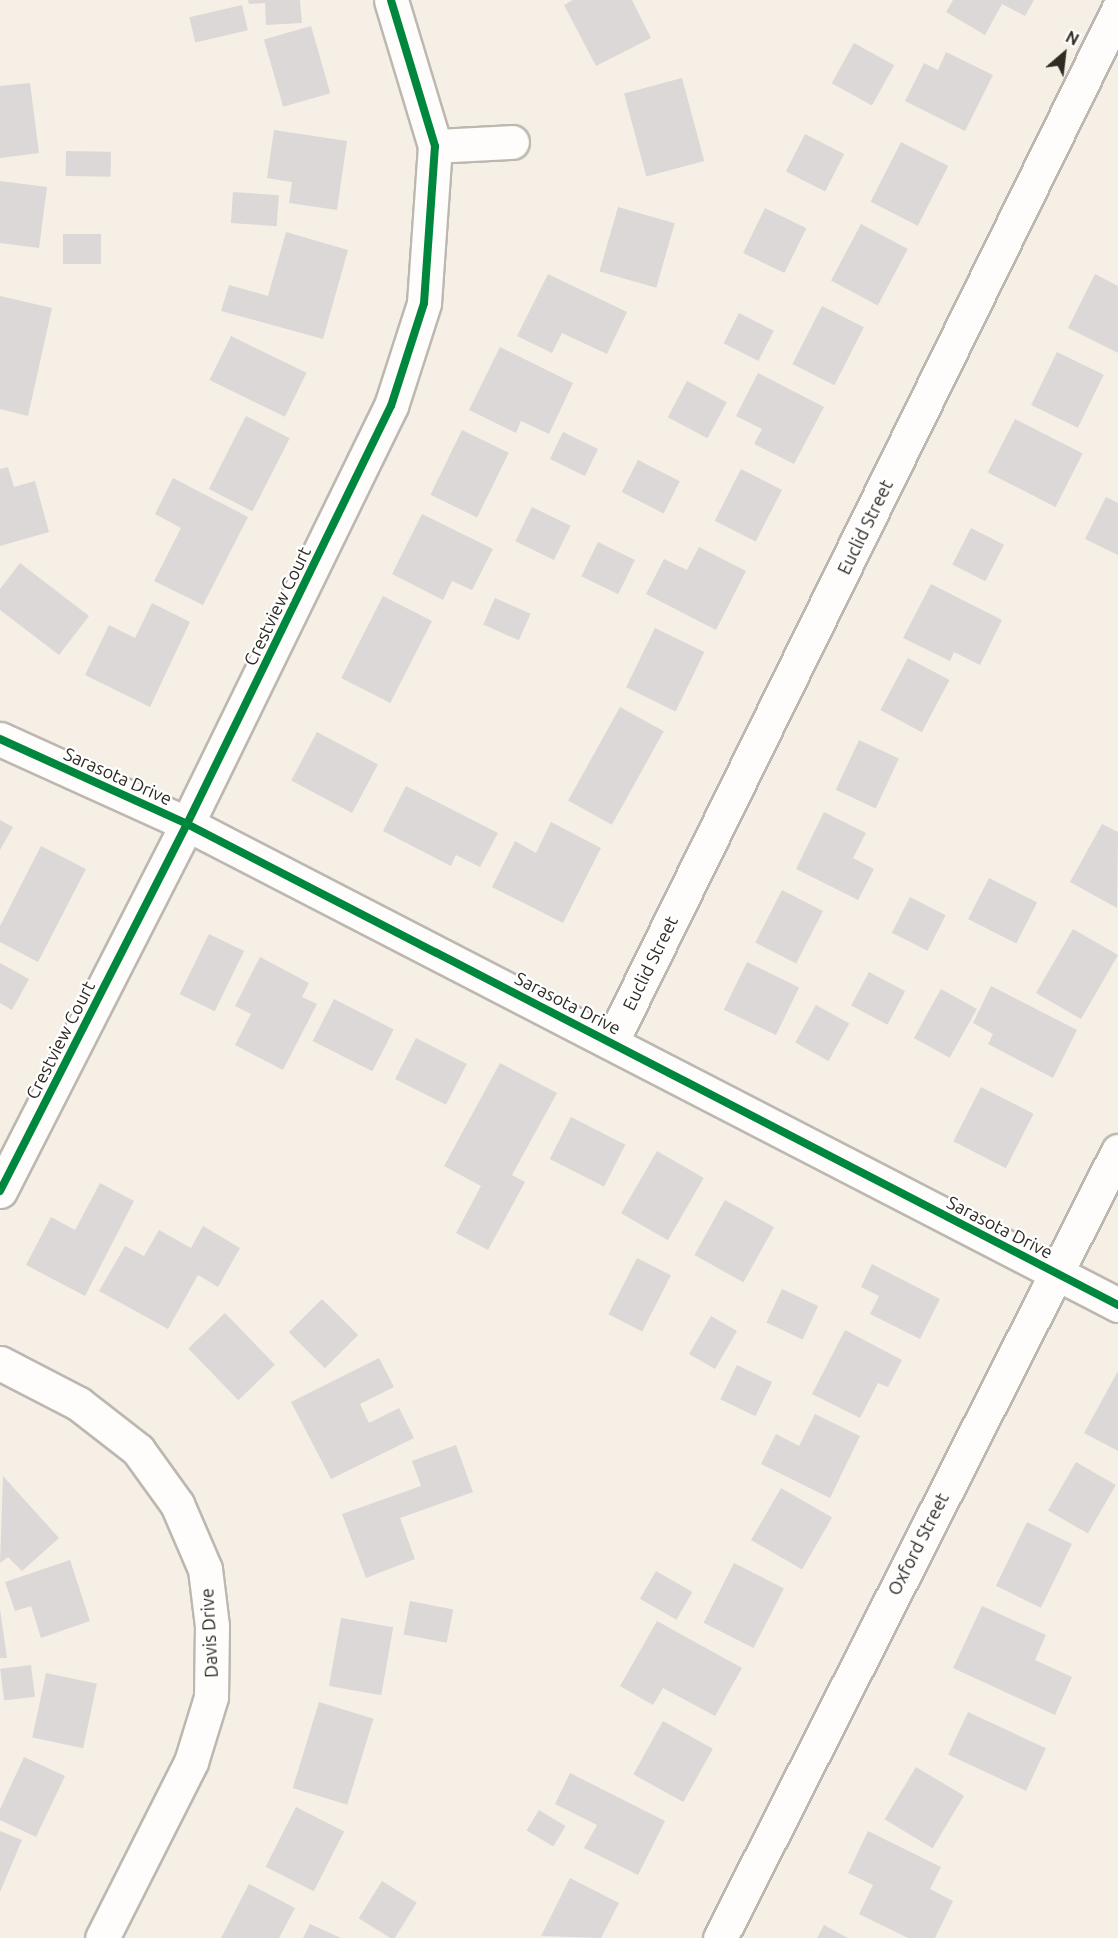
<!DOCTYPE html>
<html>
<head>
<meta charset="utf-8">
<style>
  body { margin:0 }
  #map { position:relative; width:1118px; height:1938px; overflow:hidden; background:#f5efe6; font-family:Ubuntu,sans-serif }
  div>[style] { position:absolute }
  .building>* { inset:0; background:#dbd8d7; transform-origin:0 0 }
  .roads { filter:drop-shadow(2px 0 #bcb8b1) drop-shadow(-2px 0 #bcb8b1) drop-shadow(0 2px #bcb8b1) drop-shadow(0 -2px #bcb8b1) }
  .minor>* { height:33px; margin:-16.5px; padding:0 16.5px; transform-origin:16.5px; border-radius:16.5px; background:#fefdfb }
  .cycleway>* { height:8px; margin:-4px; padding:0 4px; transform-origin:4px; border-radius:4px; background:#00873e }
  span { translate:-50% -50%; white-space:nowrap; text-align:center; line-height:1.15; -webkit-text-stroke:4.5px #fff; paint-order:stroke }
  .street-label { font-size:18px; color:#2e2b24 }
  .north { position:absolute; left:1034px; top:24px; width:60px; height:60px; -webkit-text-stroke:4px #fff; paint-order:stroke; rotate:28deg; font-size:16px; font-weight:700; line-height:24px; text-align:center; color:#2e2b24 }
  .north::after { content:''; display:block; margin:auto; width:21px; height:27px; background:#2e2b24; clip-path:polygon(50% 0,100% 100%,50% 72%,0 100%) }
</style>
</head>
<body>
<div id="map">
  <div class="building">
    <i style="clip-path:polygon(248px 0,300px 0,302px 23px,266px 25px,265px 3px,249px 4px)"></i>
    <i style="clip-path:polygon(573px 0,632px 0,651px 38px,596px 66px,564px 5px)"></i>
    <i style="clip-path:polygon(953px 0,1034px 0,1025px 16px,1002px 4px,985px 35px,946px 12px)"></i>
    <i style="left:242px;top:5px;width:26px;height:54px;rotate:77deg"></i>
    <i style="left:311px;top:26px;width:70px;height:49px;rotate:74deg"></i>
    <i style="left:854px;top:43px;width:46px;height:46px;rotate:29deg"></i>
    <i style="clip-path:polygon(946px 52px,993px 75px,965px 131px,905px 101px,924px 63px,938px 70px)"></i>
    <i style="left:682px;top:78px;width:86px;height:60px;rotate:75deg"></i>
    <i style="clip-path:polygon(30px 83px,39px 153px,0 158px,0 86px)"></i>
    <i style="clip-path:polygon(274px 130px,347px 141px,337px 210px,289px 203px,292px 182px,267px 178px)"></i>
    <i style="left:805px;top:134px;width:44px;height:42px;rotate:27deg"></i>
    <i style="left:901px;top:142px;width:53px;height:67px;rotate:27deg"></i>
    <i style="left:66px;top:151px;width:45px;height:25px;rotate:1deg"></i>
    <i style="clip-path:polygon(0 181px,47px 187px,39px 248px,0 243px)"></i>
    <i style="left:233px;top:192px;width:46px;height:31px;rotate:4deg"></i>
    <i style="left:618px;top:207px;width:59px;height:67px;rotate:16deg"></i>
    <i style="left:765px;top:208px;width:46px;height:50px;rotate:26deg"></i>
    <i style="left:861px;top:224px;width:53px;height:64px;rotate:28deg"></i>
    <i style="clip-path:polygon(286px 232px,348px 250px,323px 339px,221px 311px,229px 285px,268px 296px)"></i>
    <i style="left:63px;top:234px;width:38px;height:30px"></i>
    <i style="clip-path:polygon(548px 274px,627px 312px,607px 354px,562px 333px,552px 353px,517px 336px)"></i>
    <i style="clip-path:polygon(1095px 274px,1118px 286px,1118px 353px,1068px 328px)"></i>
    <i style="clip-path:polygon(0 296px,52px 308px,28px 416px,0 409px)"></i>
    <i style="left:822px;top:306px;width:47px;height:65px;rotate:27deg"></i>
    <i style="left:739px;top:313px;width:39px;height:34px;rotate:27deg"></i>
    <i style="left:231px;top:336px;width:84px;height:49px;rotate:26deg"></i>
    <i style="clip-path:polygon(500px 347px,573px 383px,549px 434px,521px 421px,516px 433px,469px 410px)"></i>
    <i style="left:1057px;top:352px;width:52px;height:59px;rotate:26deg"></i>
    <i style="clip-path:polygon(758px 373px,824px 407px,794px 464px,754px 444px,762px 429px,736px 416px)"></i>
    <i style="left:687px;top:381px;width:45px;height:41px;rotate:28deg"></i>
    <i style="left:246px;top:416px;width:49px;height:82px;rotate:27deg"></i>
    <i style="left:1015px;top:419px;width:76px;height:60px;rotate:27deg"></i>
    <i style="left:462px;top:430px;width:52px;height:72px;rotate:26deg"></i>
    <i style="left:563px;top:432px;width:39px;height:30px;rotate:26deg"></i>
    <i style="left:638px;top:460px;width:47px;height:36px;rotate:27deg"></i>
    <i style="clip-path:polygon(8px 467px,14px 487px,35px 481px,49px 532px,0 546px,0 469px)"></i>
    <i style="left:741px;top:469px;width:46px;height:58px;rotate:27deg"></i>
    <i style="clip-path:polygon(173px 478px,248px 517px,203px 605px,154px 581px,181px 528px,155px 514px)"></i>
    <i style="clip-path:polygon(1106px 497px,1118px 503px,1118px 555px,1085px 539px)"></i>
    <i style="left:532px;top:507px;width:43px;height:38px;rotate:26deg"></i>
    <i style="clip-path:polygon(422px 514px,493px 549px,472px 590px,452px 581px,443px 600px,392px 574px)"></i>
    <i style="left:971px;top:528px;width:37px;height:41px;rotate:27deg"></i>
    <i style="left:598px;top:542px;width:41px;height:38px;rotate:26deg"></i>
    <i style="clip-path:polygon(699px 547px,746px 571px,716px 630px,646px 594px,664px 559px,687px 570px)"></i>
    <i style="clip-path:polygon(20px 563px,89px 616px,59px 655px,0 610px,0 589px)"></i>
    <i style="clip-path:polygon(931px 584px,1002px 620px,980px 665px,954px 652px,950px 661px,903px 638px)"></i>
    <i style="left:383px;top:596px;width:55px;height:92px;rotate:27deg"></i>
    <i style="left:495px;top:598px;width:39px;height:29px;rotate:24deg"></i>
    <i style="clip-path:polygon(152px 603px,190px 622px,150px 707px,85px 675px,109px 625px,135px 638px)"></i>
    <i style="left:655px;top:628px;width:55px;height:66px;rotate:26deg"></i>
    <i style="left:908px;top:658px;width:47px;height:59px;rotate:28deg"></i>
    <i style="left:620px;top:707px;width:50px;height:107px;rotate:29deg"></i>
    <i style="left:317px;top:732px;width:69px;height:55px;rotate:28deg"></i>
    <i style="left:859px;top:740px;width:44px;height:55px;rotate:25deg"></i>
    <i style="clip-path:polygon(406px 786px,498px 833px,480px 867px,456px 855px,451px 866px,383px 831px)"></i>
    <i style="clip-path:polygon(824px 812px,866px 833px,853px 858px,874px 869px,858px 900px,796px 869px)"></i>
    <i style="clip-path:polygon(0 820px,13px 827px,0 850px)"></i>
    <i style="clip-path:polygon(551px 822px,601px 848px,563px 923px,492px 887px,515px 841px,536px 853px)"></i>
    <i style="clip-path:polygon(1102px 824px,1118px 832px,1117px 908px,1070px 882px)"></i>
    <i style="clip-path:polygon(41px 846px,86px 869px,38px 962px,0 942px,0 926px)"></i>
    <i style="left:989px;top:878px;width:54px;height:46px;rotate:27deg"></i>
    <i style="left:782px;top:890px;width:46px;height:59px;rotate:27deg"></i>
    <i style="left:910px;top:897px;width:40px;height:40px;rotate:27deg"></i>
    <i style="left:1073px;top:929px;width:52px;height:74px;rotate:30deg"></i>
    <i style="left:209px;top:934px;width:39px;height:67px;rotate:26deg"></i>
    <i style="clip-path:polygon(260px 957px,309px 983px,302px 997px,317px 1004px,283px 1070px,235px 1045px,251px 1014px,235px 1006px)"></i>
    <i style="left:747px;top:962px;width:58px;height:53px;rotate:26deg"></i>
    <i style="clip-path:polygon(0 963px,29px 979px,12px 1010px,0 1003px)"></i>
    <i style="left:869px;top:972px;width:41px;height:38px;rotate:28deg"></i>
    <i style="clip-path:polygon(991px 986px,1077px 1030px,1053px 1078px,988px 1044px,993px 1034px,973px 1023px)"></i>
    <i style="left:941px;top:989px;width:41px;height:56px;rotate:29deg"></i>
    <i style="left:334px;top:999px;width:67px;height:47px;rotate:27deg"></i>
    <i style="left:816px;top:1005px;width:38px;height:43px;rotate:29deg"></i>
    <i style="left:416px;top:1038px;width:57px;height:46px;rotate:27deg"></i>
    <i style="clip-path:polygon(500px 1063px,557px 1093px,512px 1175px,525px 1182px,488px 1250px,456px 1233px,481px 1186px,444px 1166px)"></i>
    <i style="left:981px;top:1087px;width:59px;height:61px;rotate:27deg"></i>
    <i style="left:571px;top:1117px;width:61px;height:47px;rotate:27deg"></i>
    <i style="left:657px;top:1151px;width:54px;height:72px;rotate:30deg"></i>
    <i style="clip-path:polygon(100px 1183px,134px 1201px,85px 1296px,26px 1265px,51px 1217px,75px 1230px)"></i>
    <i style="left:725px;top:1200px;width:56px;height:63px;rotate:29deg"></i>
    <i style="clip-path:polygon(203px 1226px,240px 1248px,218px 1287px,198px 1275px,168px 1329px,99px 1291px,125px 1246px,144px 1256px,159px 1230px,191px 1248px)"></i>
    <i style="left:637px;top:1258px;width:38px;height:63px;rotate:27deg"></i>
    <i style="clip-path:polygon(872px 1264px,940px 1299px,920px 1339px,870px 1314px,879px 1296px,861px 1287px)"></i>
    <i style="left:782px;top:1289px;width:40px;height:37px;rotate:25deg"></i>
    <i style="left:322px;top:1299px;width:51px;height:47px;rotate:45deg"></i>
    <i style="left:225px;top:1313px;width:72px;height:51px;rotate:46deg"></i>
    <i style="left:711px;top:1316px;width:30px;height:44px;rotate:30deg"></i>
    <i style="clip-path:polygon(845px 1330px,902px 1360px,888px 1387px,878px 1383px,860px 1418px,812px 1394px)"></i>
    <i style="clip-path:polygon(379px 1358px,394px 1387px,360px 1404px,369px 1423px,399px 1408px,414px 1438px,331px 1479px,291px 1402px)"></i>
    <i style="left:737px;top:1365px;width:39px;height:38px;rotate:26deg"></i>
    <i style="clip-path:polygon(1118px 1371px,1118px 1451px,1084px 1433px)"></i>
    <i style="clip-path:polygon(815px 1414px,860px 1436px,830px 1498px,761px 1464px,776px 1434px,799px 1446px)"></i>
    <i style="clip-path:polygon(456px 1445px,473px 1492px,400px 1518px,415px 1559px,366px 1578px,342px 1514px,421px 1486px,412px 1461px)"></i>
    <i style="left:1076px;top:1462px;width:46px;height:56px;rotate:30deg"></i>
    <i style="clip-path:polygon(3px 1476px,59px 1538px,22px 1571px,8px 1557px,0 1563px)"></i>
    <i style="left:781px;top:1488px;width:59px;height:60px;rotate:30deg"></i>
    <i style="left:1027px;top:1522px;width:50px;height:71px;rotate:26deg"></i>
    <i style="clip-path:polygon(70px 1560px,90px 1621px,41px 1638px,31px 1606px,15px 1611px,5px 1582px)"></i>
    <i style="left:734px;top:1563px;width:56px;height:67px;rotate:27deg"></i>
    <i style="left:656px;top:1571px;width:42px;height:32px;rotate:30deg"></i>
    <i style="left:410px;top:1601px;width:44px;height:34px;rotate:11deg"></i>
    <i style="clip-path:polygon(982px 1606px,1046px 1635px,1035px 1660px,1072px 1677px,1055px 1715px,953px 1668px)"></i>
    <i style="clip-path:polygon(0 1609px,7px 1658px,0 1658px)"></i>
    <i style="left:341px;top:1618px;width:53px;height:69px;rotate:10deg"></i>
    <i style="clip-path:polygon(657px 1621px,742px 1668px,715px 1716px,663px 1688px,653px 1705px,620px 1686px)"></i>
    <i style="left:31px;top:1665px;width:32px;height:31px;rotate:83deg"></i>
    <i style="left:46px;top:1673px;width:52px;height:66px;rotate:12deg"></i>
    <i style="left:319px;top:1702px;width:57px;height:90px;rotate:17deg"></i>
    <i style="left:968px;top:1712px;width:86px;height:47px;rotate:25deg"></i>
    <i style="left:663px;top:1721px;width:57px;height:61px;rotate:29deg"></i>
    <i style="clip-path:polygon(24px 1757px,65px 1776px,36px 1837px,0 1820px,0 1809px)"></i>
    <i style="left:916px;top:1767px;width:56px;height:61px;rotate:31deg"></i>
    <i style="clip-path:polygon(570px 1773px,665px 1821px,638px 1875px,584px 1848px,597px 1825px,555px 1804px)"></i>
    <i style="left:296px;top:1807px;width:54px;height:67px;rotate:27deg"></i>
    <i style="left:539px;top:1810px;width:31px;height:24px;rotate:31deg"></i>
    <i style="clip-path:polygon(0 1831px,22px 1840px,0 1892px)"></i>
    <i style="clip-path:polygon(868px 1831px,941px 1867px,930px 1889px,953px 1901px,935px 1938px,908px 1938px,859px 1914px,873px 1885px,848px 1873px)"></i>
    <i style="clip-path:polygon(570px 1878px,619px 1903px,601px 1938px,541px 1936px)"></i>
    <i style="left:382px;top:1881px;width:41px;height:44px;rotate:32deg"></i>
    <i style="clip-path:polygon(249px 1884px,295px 1908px,279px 1938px,221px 1938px)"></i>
    <i style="clip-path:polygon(310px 1924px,341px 1938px,303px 1938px)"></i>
    <i style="clip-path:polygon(824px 1925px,848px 1938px,817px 1938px)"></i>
  </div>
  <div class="roads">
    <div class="minor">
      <i style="left:435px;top:146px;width:77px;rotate:-3deg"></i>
      <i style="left:0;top:739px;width:205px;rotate:24.4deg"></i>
      <i style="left:187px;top:824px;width:1048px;rotate:27.32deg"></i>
      <i style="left:611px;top:1043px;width:1151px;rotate:-63.86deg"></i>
      <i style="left:0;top:1191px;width:412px;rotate:-63deg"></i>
      <i style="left:187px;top:824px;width:465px;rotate:-64deg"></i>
      <i style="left:391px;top:406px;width:108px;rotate:-72.2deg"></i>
      <i style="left:424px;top:303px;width:157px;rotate:-86deg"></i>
      <i style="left:435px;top:146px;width:152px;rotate:-106.8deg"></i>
      <i style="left:0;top:1363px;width:89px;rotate:27.4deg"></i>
      <i style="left:79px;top:1404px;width:75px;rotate:37.9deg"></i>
      <i style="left:138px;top:1450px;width:67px;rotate:54.2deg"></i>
      <i style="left:177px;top:1504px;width:71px;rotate:66.7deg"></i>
      <i style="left:205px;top:1569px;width:57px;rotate:83deg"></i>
      <i style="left:212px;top:1626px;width:71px;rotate:90.8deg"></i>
      <i style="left:211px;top:1697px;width:68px;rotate:107.1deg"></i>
      <i style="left:191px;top:1762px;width:197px;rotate:116.8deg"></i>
      <i style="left:720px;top:1938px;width:882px;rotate:-63.17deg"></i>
    </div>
  </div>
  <div class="cycleway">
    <i style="left:0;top:739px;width:205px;rotate:24.4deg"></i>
    <i style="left:187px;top:824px;width:1048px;rotate:27.32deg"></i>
    <i style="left:0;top:1191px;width:412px;rotate:-63deg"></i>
    <i style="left:187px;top:824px;width:465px;rotate:-64deg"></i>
    <i style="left:391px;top:406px;width:108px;rotate:-72.2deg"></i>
    <i style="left:424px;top:303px;width:157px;rotate:-86deg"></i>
    <i style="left:435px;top:146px;width:152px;rotate:-106.8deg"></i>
  </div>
  <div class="street-label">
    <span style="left:865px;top:527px;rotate:-64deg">Euclid Street</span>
    <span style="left:277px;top:606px;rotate:-64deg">Crestview Court</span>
    <span style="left:118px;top:776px;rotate:24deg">Sarasota Drive</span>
    <span style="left:650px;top:963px;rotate:-64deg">Euclid Street</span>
    <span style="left:568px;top:1003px;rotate:27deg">Sarasota Drive</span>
    <span style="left:60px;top:1040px;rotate:-63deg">Crestview Court</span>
    <span style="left:1000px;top:1227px;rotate:27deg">Sarasota Drive</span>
    <span style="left:918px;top:1544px;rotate:-63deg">Oxford Street</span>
    <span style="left:209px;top:1633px;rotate:-93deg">Davis Drive</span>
  </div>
  <div class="north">N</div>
</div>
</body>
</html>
